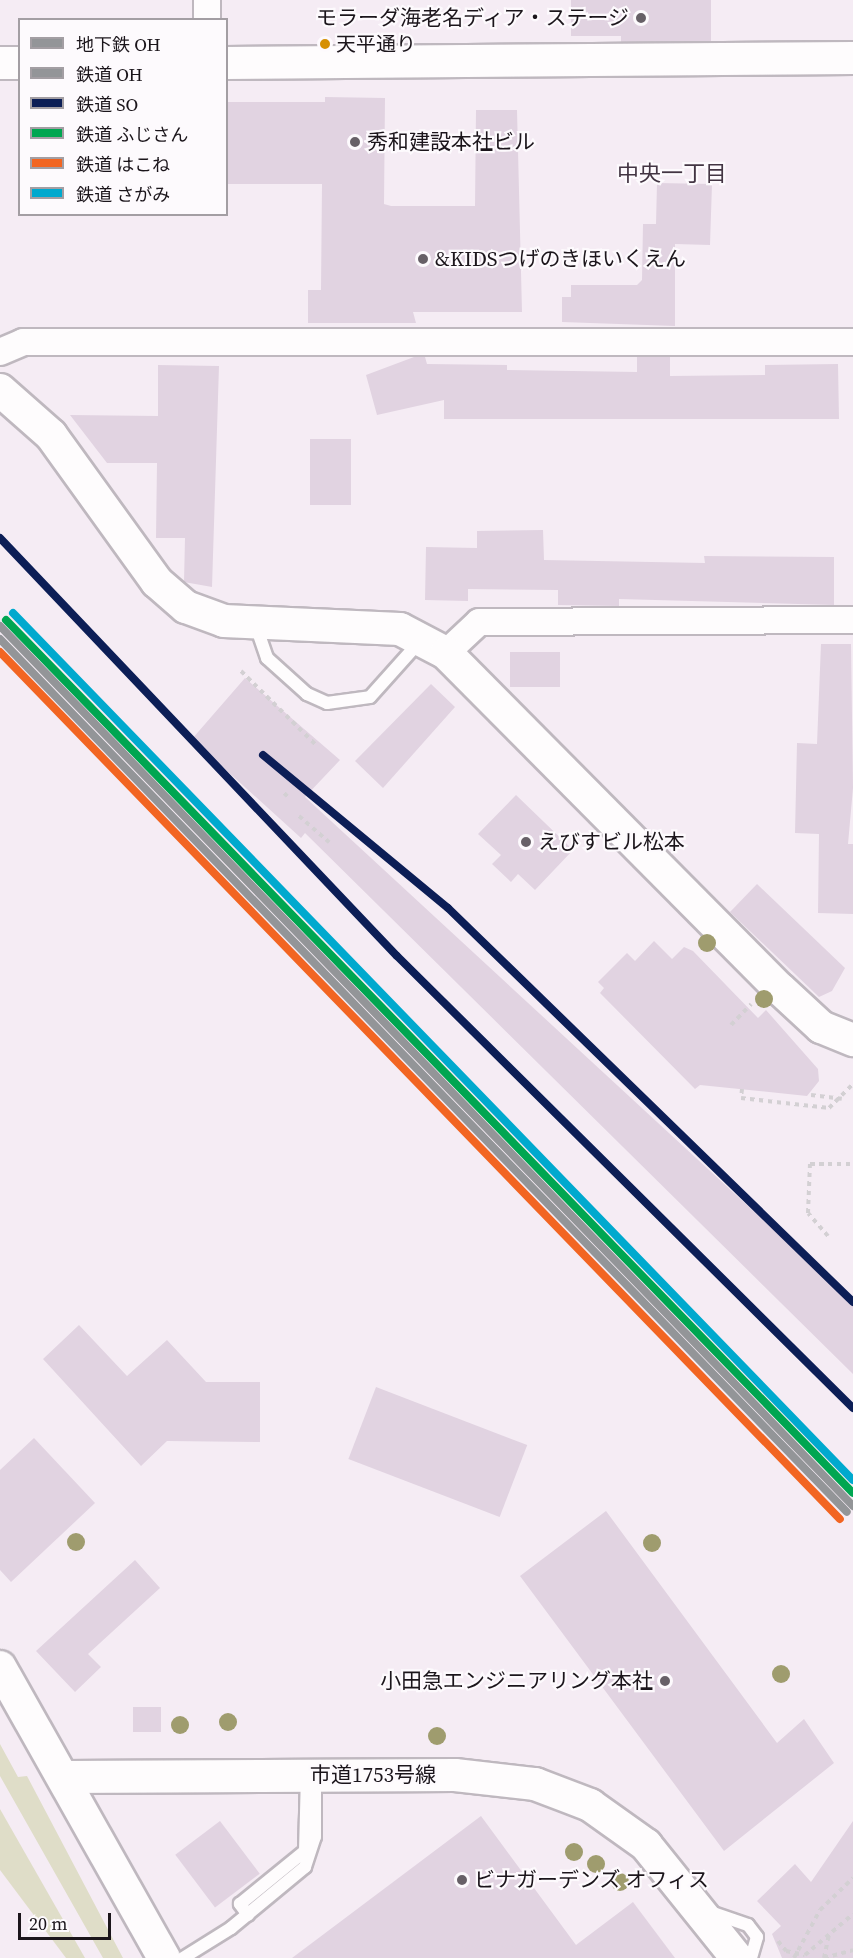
<!DOCTYPE html>
<html>
<head>
<meta charset="utf-8">
<style>
  body { margin:0 }
  #map { position:relative; width:853px; height:1958px; overflow:hidden; background:#f5ecf4; font-family:"Source Serif 4","Noto Sans JP",serif }
  div>[style] { position:absolute }
  .green>* { inset:0; background:#dfddc8 }
  .building>* { inset:0; background:#e1d3e1; transform-origin:0 0 }
  .path>* { height:4px; margin-top:-2px; transform-origin:0; background:repeating-linear-gradient(90deg,#d3d0d3 0 4.5px,transparent 0 9px) }
  .roads { filter:drop-shadow(2px 0 #bfb8bf) drop-shadow(-2px 0 #bfb8bf) drop-shadow(0 2px #bfb8bf) drop-shadow(0 -2px #bfb8bf) }
  .service>* { height:12px; margin:-6px; padding:0 6px; transform-origin:6px; border-radius:6px; background:#fefcfd }
  .minor>* { height:26px; margin:-13px; padding:0 13px; transform-origin:13px; border-radius:13px; background:#fefcfd }
  .tertiary>* { height:32px; margin:-16px; padding:0 16px; transform-origin:16px; border-radius:16px; background:#fefcfd }
  .path-bridge>* { height:4px; margin-top:-2px; transform-origin:0; background:repeating-linear-gradient(90deg,#d3d0d3 0 4.5px,transparent 0 9px) }
  .rail-1>* { height:8px; margin:-4px; padding:0 4px; transform-origin:4px; border-radius:4px; background:#939598 }
  .rail-2>* { height:8px; margin:-4px; padding:0 4px; transform-origin:4px; border-radius:4px; background:#0c1e56 }
  .rail-3>* { height:8px; margin:-4px; padding:0 4px; transform-origin:4px; border-radius:4px; background:#00a651 }
  .rail-4>* { height:8px; margin:-4px; padding:0 4px; transform-origin:4px; border-radius:4px; background:#f26522 }
  .rail-5>* { height:8px; margin:-4px; padding:0 4px; transform-origin:4px; border-radius:4px; background:#00a9ce }
  .metro-1>* { height:8px; margin:-4px; padding:0 4px; transform-origin:4px; border-radius:4px; background:#939598 }
  .trees>* { width:18px; height:18px; margin:-9px; border-radius:50%; background:#9f9c6e }
  .dots>* { width:16px; height:16px; translate:-50% -50%; box-sizing:border-box; border:3px solid #fdfafd; border-radius:50% }
  span { translate:-50% -50%; white-space:nowrap; text-align:center; line-height:1.15; -webkit-text-stroke:4.5px #fdfafd; paint-order:stroke }
  .bus-label { font-size:20px; color:#1b151b }
  .left { translate:0 -50%; text-align:left }
  .poi-label { font-size:21px; color:#1b151b }
  .right { translate:-100% -50%; text-align:right }
  .street-label { font-size:21px; color:#1b151b }
  .neighbourhood-label { font-size:22px; color:#433543 }
  .legend { position:absolute; left:18px; top:18px; width:210px; height:198px; box-sizing:border-box; background:#fdfafd; border:2px solid #a39ea3; margin:0; padding:8px 10px; list-style:none; font-size:18px; color:#1b151b }
  .legend li { display:flex; align-items:center; gap:12px; height:30px }
  .legend b { width:30px; border:2px solid #a39ea3 }
  .scale { position:absolute; left:18px; top:1913px; width:93px; height:27px; box-sizing:border-box; border:3px solid #1b151b; border-top:0; padding-left:8px; font-size:18px; line-height:21px; white-space:nowrap; color:#1b151b; -webkit-text-stroke:4px #fdfafd; paint-order:stroke }
</style>
</head>
<body>
<div id="map">
  <div class="green">
    <i style="clip-path:polygon(0 1744px,18px 1777px,27px 1776px,123px 1958px,103px 1958px,0 1776px)"></i>
    <i style="clip-path:polygon(0 1809px,85px 1958px,66px 1958px,0 1870px)"></i>
  </div>
  <div class="building">
    <i style="clip-path:polygon(571px 0,711px 0,711px 41px,621px 42px,621px 36px,571px 36px)"></i>
    <i style="clip-path:polygon(325px 97px,385px 98px,384px 204px,391px 206px,475px 206px,476px 110px,517px 110px,522px 312px,413px 312px,416px 323px,308px 323px,308px 290px,321px 290px,322px 184px,226px 184px,226px 102px,325px 102px)"></i>
    <i style="clip-path:polygon(657px 183px,712px 184px,710px 245px,675px 244px,675px 326px,562px 322px,562px 297px,571px 297px,571px 285px,637px 285px,642px 280px,643px 224px,656px 224px)"></i>
    <i style="clip-path:polygon(414px 357px,425px 357px,427px 364px,507px 365px,507px 370px,637px 372px,637px 357px,670px 357px,670px 376px,765px 375px,765px 365px,838px 364px,839px 419px,444px 419px,444px 400px,377px 415px,366px 375px)"></i>
    <i style="clip-path:polygon(158px 365px,219px 366px,212px 587px,184px 582px,185px 538px,156px 538px,157px 463px,107px 463px,70px 415px,158px 416px)"></i>
    <i style="left:310px;top:439px;width:41px;height:66px"></i>
    <i style="clip-path:polygon(543px 530px,544px 560px,705px 563px,704px 556px,834px 557px,834px 605px,619px 599px,619px 606px,558px 605px,558px 590px,468px 589px,468px 601px,425px 600px,426px 547px,477px 548px,477px 531px)"></i>
    <i style="clip-path:polygon(821px 644px,851px 644px,853px 788px,848px 844px,853px 844px,853px 914px,818px 913px,819px 834px,795px 833px,797px 743px,817px 744px)"></i>
    <i style="left:510px;top:652px;width:50px;height:35px"></i>
    <i style="clip-path:polygon(245px 678px,340px 760px,305px 797px,853px 1303px,853px 1374px,305px 833px,301px 838px,192px 739px)"></i>
    <i style="clip-path:polygon(431px 684px,455px 707px,383px 788px,355px 761px)"></i>
    <i style="clip-path:polygon(516px 795px,573px 850px,535px 890px,518px 874px,511px 882px,492px 864px,501px 855px,478px 834px)"></i>
    <i style="clip-path:polygon(757px 884px,845px 968px,832px 991px,819px 997px,730px 912px)"></i>
    <i style="clip-path:polygon(654px 941px,672px 959px,684px 947px,693px 951px,758px 1018px,766px 1010px,818px 1069px,819px 1081px,807px 1096px,700px 1085px,695px 1089px,600px 993px,604px 988px,598px 982px,627px 953px,635px 961px)"></i>
    <i style="clip-path:polygon(79px 1325px,127px 1376px,167px 1340px,206px 1382px,260px 1382px,260px 1442px,167px 1441px,141px 1466px,43px 1359px)"></i>
    <i style="left:376px;top:1387px;width:162px;height:77px;rotate:21deg"></i>
    <i style="clip-path:polygon(34px 1438px,95px 1503px,11px 1582px,0 1570px,0 1470px)"></i>
    <i style="clip-path:polygon(606px 1511px,777px 1743px,804px 1719px,834px 1763px,724px 1851px,520px 1576px)"></i>
    <i style="clip-path:polygon(135px 1560px,160px 1588px,88px 1654px,101px 1667px,75px 1692px,36px 1651px)"></i>
    <i style="left:161px;top:1707px;width:25px;height:28px;rotate:90deg"></i>
    <i style="clip-path:polygon(481px 1816px,576px 1945px,633px 1902px,675px 1958px,292px 1958px)"></i>
    <i style="left:220px;top:1821px;width:66px;height:56px;rotate:53deg"></i>
    <i style="clip-path:polygon(853px 1821px,853px 1958px,782px 1958px,772px 1934px,781px 1926px,757px 1901px,795px 1864px,811px 1882px)"></i>
  </div>
  <div class="path">
    <i style="left:241px;top:671px;width:105px;rotate:44.6deg"></i>
    <i style="left:284px;top:793px;width:7px;rotate:45deg"></i>
    <i style="left:299px;top:816px;width:40px;rotate:41deg"></i>
    <i style="left:731px;top:1025px;width:29px;rotate:-46deg"></i>
    <i style="left:742px;top:1089px;width:9px;rotate:96deg"></i>
    <i style="left:741px;top:1098px;width:89px;rotate:6.5deg"></i>
    <i style="left:829px;top:1108px;width:34px;rotate:-45deg"></i>
    <i style="left:811px;top:1095px;width:31px;rotate:7deg"></i>
    <i style="left:828px;top:1236px;width:30px;rotate:-131deg"></i>
    <i style="left:808px;top:1213px;width:49px;rotate:-87.7deg"></i>
    <i style="left:810px;top:1164px;width:43px"></i>
    <i style="left:778px;top:1941px;width:13px;rotate:51deg"></i>
    <i style="left:786px;top:1951px;width:19px;rotate:12deg"></i>
    <i style="left:805px;top:1955px;width:63px;rotate:-40.5deg"></i>
    <i style="left:824px;top:1958px;width:24px;rotate:-78deg"></i>
  </div>
  <div class="roads">
    <div class="service">
      <i style="left:255px;top:623px;width:37px;rotate:71deg"></i>
      <i style="left:267px;top:658px;width:54px;rotate:42deg"></i>
      <i style="left:307px;top:694px;width:22px;rotate:24deg"></i>
      <i style="left:327px;top:703px;width:43px;rotate:-7.9deg"></i>
      <i style="left:370px;top:697px;width:64px;rotate:-48.1deg"></i>
      <i style="left:413px;top:649px;width:12px;rotate:-20deg"></i>
      <i style="left:710px;top:1912px;width:40px;rotate:18.9deg"></i>
      <i style="left:748px;top:1925px;width:15px;rotate:53deg"></i>
      <i style="left:757px;top:1937px;width:22px;rotate:106deg"></i>
      <i style="left:248px;top:1915px;width:14px;rotate:-126deg"></i>
      <i style="left:240px;top:1904px;width:84px;rotate:-39.2deg"></i>
      <i style="left:305px;top:1851px;width:74px;rotate:-88.5deg"></i>
      <i style="left:183px;top:1958px;width:57px;rotate:-32deg"></i>
      <i style="left:231px;top:1928px;width:96px;rotate:-39.5deg"></i>
      <i style="left:305px;top:1867px;width:32px;rotate:-72deg"></i>
      <i style="left:315px;top:1837px;width:60px;rotate:-90deg"></i>
    </div>
    <div class="minor">
      <i style="left:207px;top:0;width:20px;rotate:90deg"></i>
      <i style="left:0;top:352px;width:25px;rotate:-23deg"></i>
      <i style="left:23px;top:342px;width:830px"></i>
      <i style="left:446px;top:653px;width:45px;rotate:-43.2deg"></i>
      <i style="left:479px;top:622px;width:374px;rotate:-0.3deg"></i>
    </div>
    <div class="tertiary">
      <i style="left:0;top:63px;width:20px"></i>
      <i style="left:226px;top:63px;width:627px;rotate:-0.46deg"></i>
      <i style="left:0;top:390px;width:68px;rotate:41.4deg"></i>
      <i style="left:51px;top:435px;width:181px;rotate:54.2deg"></i>
      <i style="left:157px;top:582px;width:38px;rotate:41deg"></i>
      <i style="left:186px;top:607px;width:40px;rotate:20.2deg"></i>
      <i style="left:224px;top:621px;width:176px;rotate:2.6deg"></i>
      <i style="left:400px;top:629px;width:52px;rotate:27.6deg"></i>
      <i style="left:446px;top:653px;width:474px;rotate:45.2deg"></i>
      <i style="left:780px;top:989px;width:56px;rotate:42.8deg"></i>
      <i style="left:821px;top:1027px;width:35px;rotate:22deg"></i>
      <i style="left:0;top:1667px;width:334px;rotate:60.6deg"></i>
      <i style="left:66px;top:1777px;width:389px;rotate:-0.3deg"></i>
      <i style="left:455px;top:1775px;width:81px;rotate:6.4deg"></i>
      <i style="left:535px;top:1784px;width:59px;rotate:20.9deg"></i>
      <i style="left:590px;top:1805px;width:69px;rotate:35.5deg"></i>
      <i style="left:646px;top:1845px;width:145px;rotate:51.2deg"></i>
    </div>
  </div>
  <div class="path-bridge">
    <i style="left:794px;top:1958px;width:55px;rotate:-61.6deg"></i>
    <i style="left:820px;top:1910px;width:46px;rotate:-44.1deg"></i>
    <i style="left:824px;top:1958px;width:30px;rotate:-15deg"></i>
  </div>
  <div class="rail-1">
    <i style="left:0;top:639px;width:1216px;rotate:45.87deg"></i>
  </div>
  <div class="rail-2">
    <i style="left:0;top:538px;width:576px;rotate:46.48deg"></i>
    <i style="left:397px;top:956px;width:642px;rotate:44.75deg"></i>
    <i style="left:263px;top:755px;width:240px;rotate:39.6deg"></i>
    <i style="left:448px;top:908px;width:565px;rotate:44.21deg"></i>
  </div>
  <div class="rail-3">
    <i style="left:6px;top:620px;width:1216px;rotate:45.87deg"></i>
  </div>
  <div class="rail-4">
    <i style="left:0;top:652px;width:1207px;rotate:45.91deg"></i>
  </div>
  <div class="rail-5">
    <i style="left:13px;top:613px;width:1207px;rotate:45.91deg"></i>
  </div>
  <div class="metro-1">
    <i style="left:0;top:626px;width:1226px;rotate:45.89deg"></i>
  </div>
  <div class="trees">
    <i style="left:707px;top:943px"></i>
    <i style="left:764px;top:999px"></i>
    <i style="left:76px;top:1542px"></i>
    <i style="left:652px;top:1543px"></i>
    <i style="left:781px;top:1674px"></i>
    <i style="left:228px;top:1722px"></i>
    <i style="left:180px;top:1725px"></i>
    <i style="left:437px;top:1736px"></i>
    <i style="left:574px;top:1852px"></i>
    <i style="left:596px;top:1864px"></i>
    <i style="left:620px;top:1882px"></i>
  </div>
  <div class="dots">
    <i style="left:641px;top:18px;background:#676067"></i>
    <i style="left:325px;top:44px;background:#d69004"></i>
    <i style="left:355px;top:142px;background:#676067"></i>
    <i style="left:423px;top:259px;background:#676067"></i>
    <i style="left:526px;top:842px;background:#676067"></i>
    <i style="left:665px;top:1681px;background:#676067"></i>
    <i style="left:462px;top:1880px;background:#676067"></i>
  </div>
  <div class="bus-label">
    <span class="left" style="left:336px;top:44px">天平通り</span>
  </div>
  <div class="poi-label">
    <span class="right" style="left:629px;top:18px">モラーダ海老名ディア・ステージ</span>
    <span class="left" style="left:367px;top:142px">秀和建設本社ビル</span>
    <span class="left" style="left:435px;top:259px">&amp;KIDSつげのきほいくえん</span>
    <span class="left" style="left:538px;top:842px">えびすビル松本</span>
    <span class="right" style="left:653px;top:1681px">小田急エンジニアリング本社</span>
    <span class="left" style="left:474px;top:1880px">ビナガーデンズ オフィス</span>
  </div>
  <div class="street-label">
    <span style="left:373px;top:1775px">市道1753号線</span>
  </div>
  <div class="neighbourhood-label">
    <span style="left:672px;top:174px">中央一丁目</span>
  </div>
  <ul class="legend">
  <li><b style="height:8px;background:#939598"></b>地下鉄 OH</li>
  <li><b style="height:8px;background:#939598"></b>鉄道 OH</li>
  <li><b style="height:8px;background:#0c1e56"></b>鉄道 SO</li>
  <li><b style="height:8px;background:#00a651"></b>鉄道 ふじさん</li>
  <li><b style="height:8px;background:#f26522"></b>鉄道 はこね</li>
  <li><b style="height:8px;background:#00a9ce"></b>鉄道 さがみ</li>
  </ul>
  <div class="scale">20 m</div>
</div>
</body>
</html>
